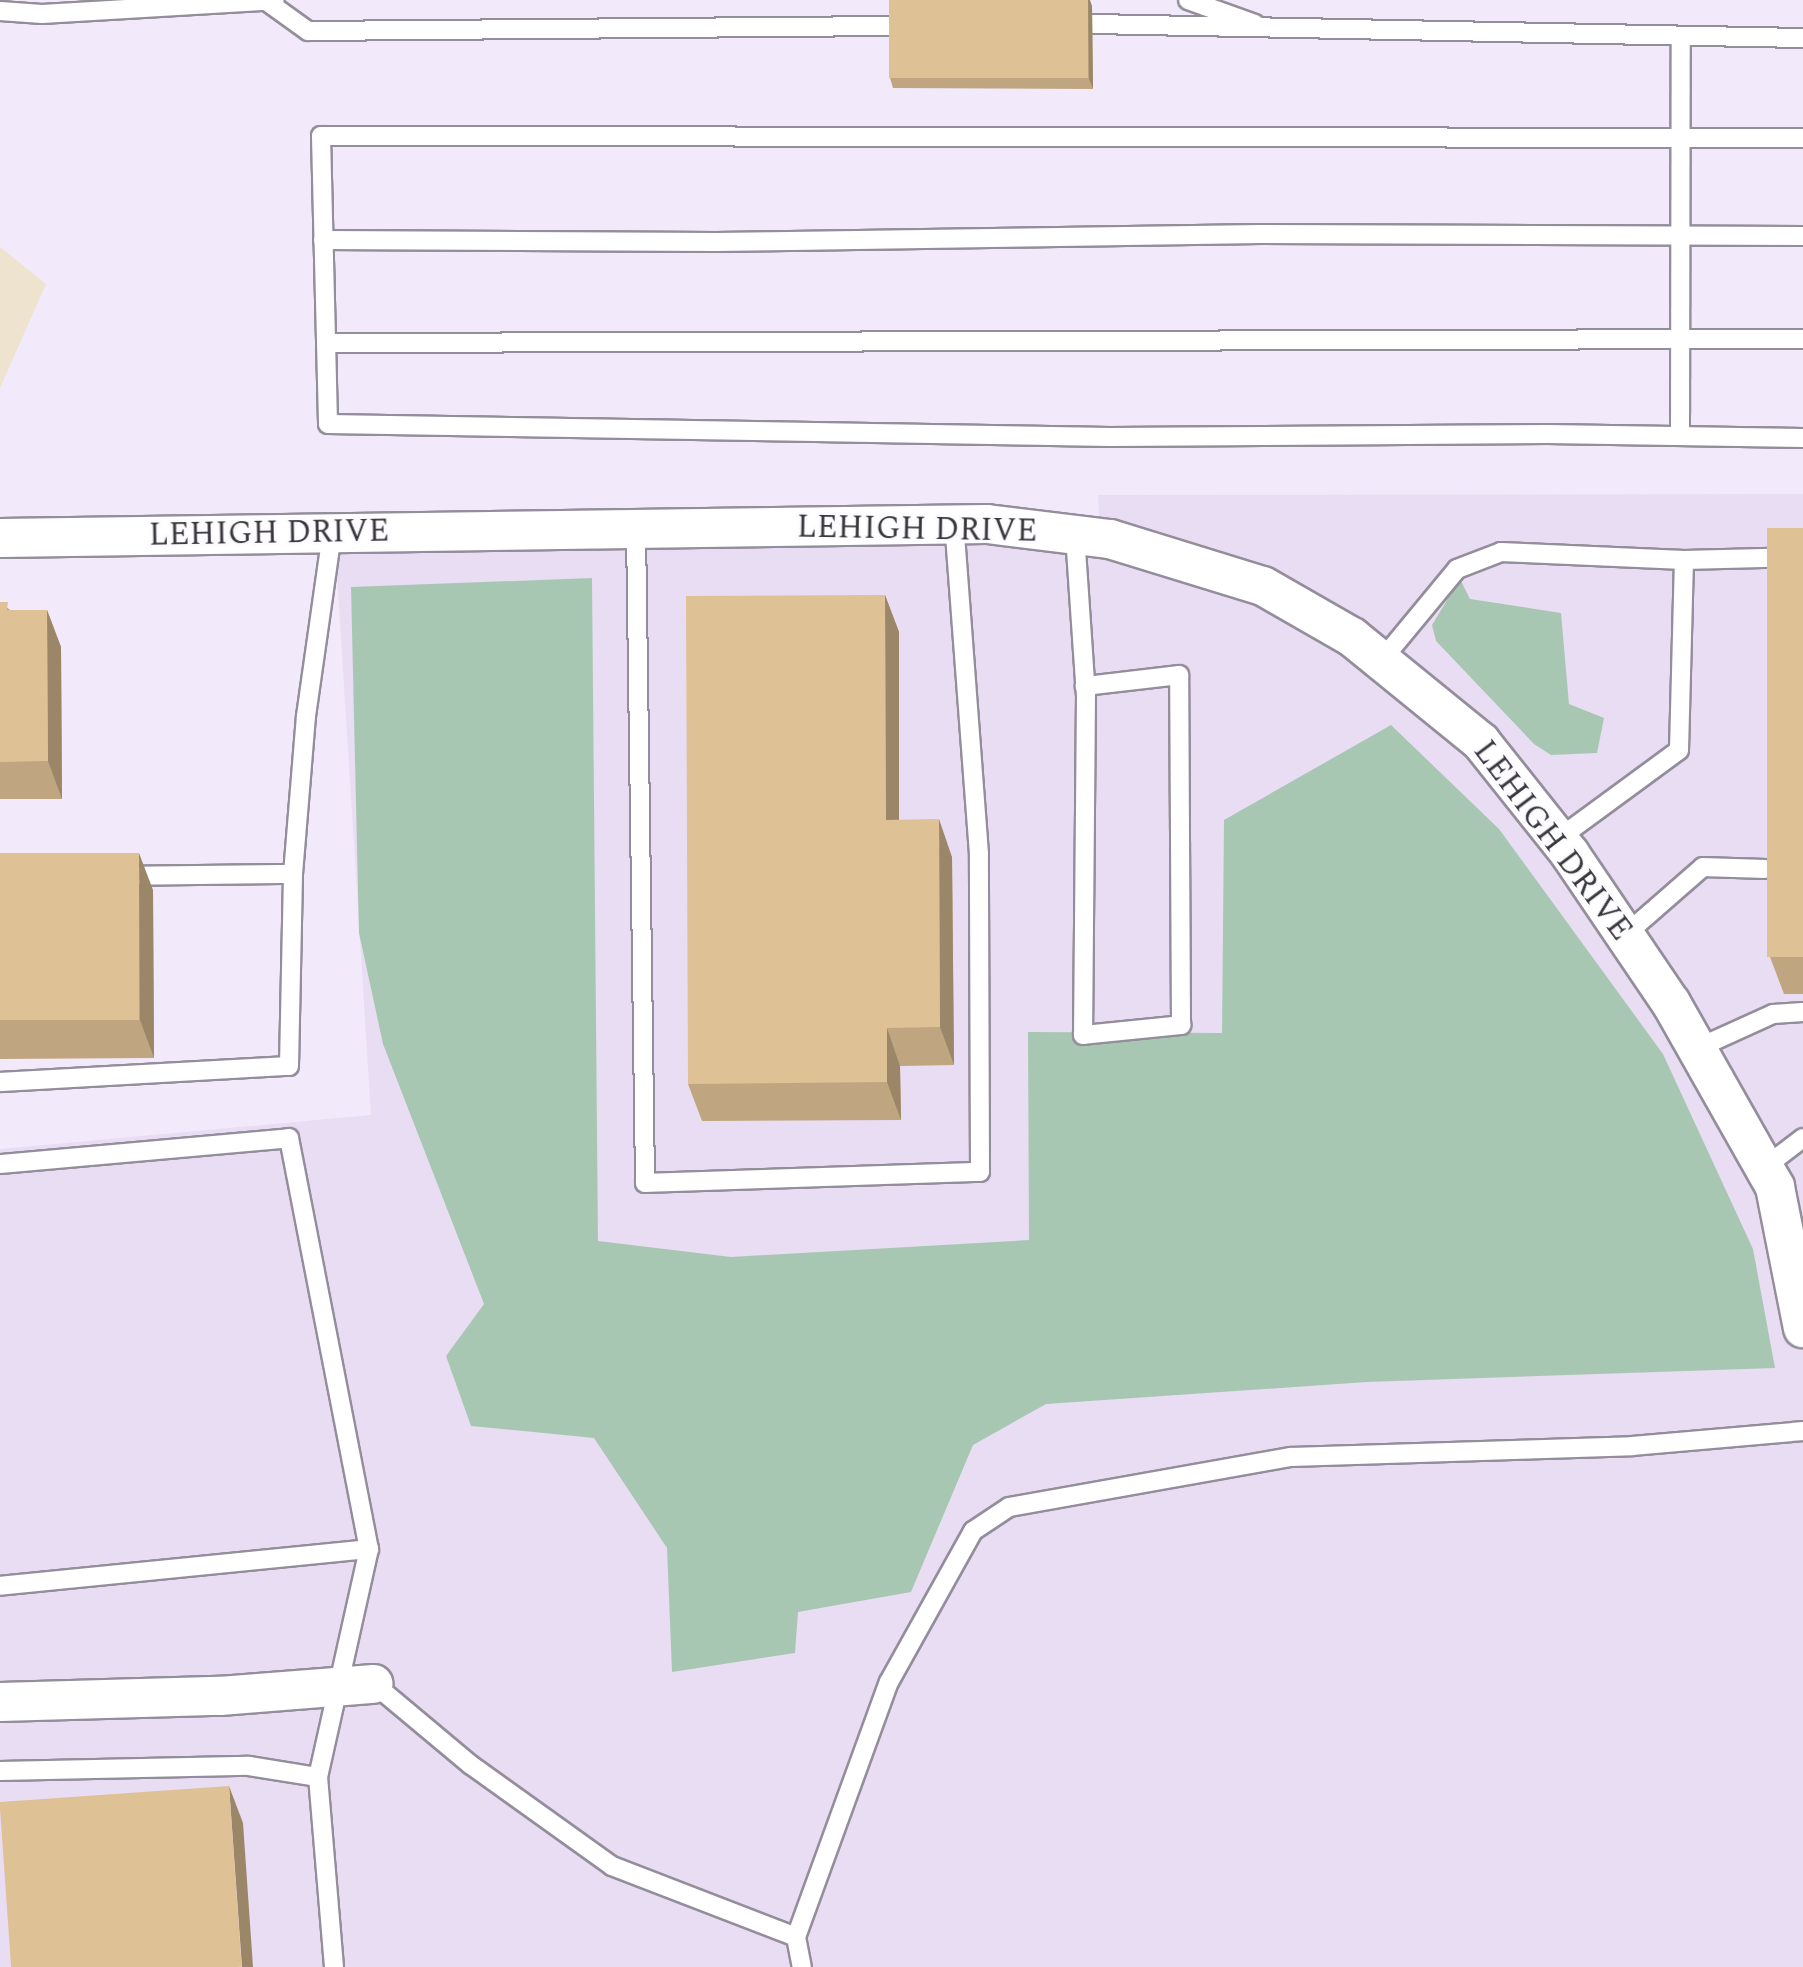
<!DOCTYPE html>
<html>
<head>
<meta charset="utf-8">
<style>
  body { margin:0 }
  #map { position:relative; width:1803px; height:1967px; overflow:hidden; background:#f2eafa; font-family:Spectral,serif }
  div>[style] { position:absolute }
  .commercial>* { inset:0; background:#ede3ce }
  .built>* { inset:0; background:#e9ddf3 }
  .green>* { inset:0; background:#a8c7b3 }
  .roads { filter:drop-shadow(2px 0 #948d9b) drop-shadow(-2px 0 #948d9b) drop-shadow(0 2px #948d9b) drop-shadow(0 -2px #948d9b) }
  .lane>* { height:18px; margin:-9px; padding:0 9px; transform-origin:9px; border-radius:9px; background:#fff }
  .street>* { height:38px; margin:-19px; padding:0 19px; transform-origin:19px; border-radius:19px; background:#fff }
  .wall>* { inset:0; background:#bfa680 }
  .shaded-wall>* { inset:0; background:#9b8768 }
  .building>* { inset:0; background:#dec195; transform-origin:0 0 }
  span { translate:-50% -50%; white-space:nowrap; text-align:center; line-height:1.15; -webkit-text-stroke:6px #fcfbfe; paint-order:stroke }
  .street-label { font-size:32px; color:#39363c }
</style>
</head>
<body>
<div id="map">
  <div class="commercial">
    <i style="clip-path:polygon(0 247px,46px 284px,0 388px)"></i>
  </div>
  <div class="built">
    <i style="clip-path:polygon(1803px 494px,1803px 1967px,0 1967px,0 1149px,371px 1115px,335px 543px,1101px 546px,1098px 495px)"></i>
  </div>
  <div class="green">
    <i style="clip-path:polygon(592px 578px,598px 1241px,731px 1257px,1029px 1240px,1028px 1032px,1222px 1033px,1224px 820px,1391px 725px,1499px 829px,1663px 1054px,1753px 1249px,1775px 1368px,1367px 1382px,1046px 1404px,973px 1445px,911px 1592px,798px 1612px,795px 1653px,672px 1672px,667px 1548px,594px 1438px,471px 1426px,446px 1356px,484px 1304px,383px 1044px,359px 933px,351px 587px)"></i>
    <i style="clip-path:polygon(1460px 579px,1470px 599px,1561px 613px,1569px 704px,1604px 718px,1597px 753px,1551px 755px,1534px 744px,1436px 641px,1432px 625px)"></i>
  </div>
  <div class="roads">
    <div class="lane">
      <i style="left:1188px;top:0;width:71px;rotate:19.7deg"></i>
      <i style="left:269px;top:3px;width:48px;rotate:35.7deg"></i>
      <i style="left:308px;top:31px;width:585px;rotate:-0.49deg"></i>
      <i style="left:0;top:11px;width:42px;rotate:4.1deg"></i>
      <i style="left:42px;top:14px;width:233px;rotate:-3.4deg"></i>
      <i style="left:1092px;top:24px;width:711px;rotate:1.13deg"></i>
      <i style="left:1803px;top:138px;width:1482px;rotate:-179.92deg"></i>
      <i style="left:321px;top:136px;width:288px;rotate:88.6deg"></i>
      <i style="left:328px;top:424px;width:782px;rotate:0.95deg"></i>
      <i style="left:1110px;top:437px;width:437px;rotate:-0.4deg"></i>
      <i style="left:1547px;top:434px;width:256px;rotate:0.9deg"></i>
      <i style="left:323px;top:240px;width:393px;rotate:0.3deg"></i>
      <i style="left:716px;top:242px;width:545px;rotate:-0.84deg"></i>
      <i style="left:1261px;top:234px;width:542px;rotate:0.21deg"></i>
      <i style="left:326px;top:343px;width:1477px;rotate:-0.16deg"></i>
      <i style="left:1680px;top:436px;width:400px;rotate:-89.9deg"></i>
      <i style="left:636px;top:529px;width:654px;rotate:89.21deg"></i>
      <i style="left:645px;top:1183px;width:335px;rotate:-1.9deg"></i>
      <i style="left:980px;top:1172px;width:318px;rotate:-90.2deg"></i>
      <i style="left:979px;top:854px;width:330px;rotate:-94.3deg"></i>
      <i style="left:1075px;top:535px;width:160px;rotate:86.1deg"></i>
      <i style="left:1086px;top:695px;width:340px;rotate:90.5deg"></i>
      <i style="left:1083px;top:1035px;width:99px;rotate:-5.8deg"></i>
      <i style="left:1181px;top:1025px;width:350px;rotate:-90.3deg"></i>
      <i style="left:1179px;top:675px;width:95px;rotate:173.3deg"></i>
      <i style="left:1381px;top:661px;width:119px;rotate:-50.4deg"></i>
      <i style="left:1457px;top:569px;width:47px;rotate:-21.1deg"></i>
      <i style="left:1501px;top:552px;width:183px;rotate:2.5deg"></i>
      <i style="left:1684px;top:560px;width:119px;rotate:-1.4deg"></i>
      <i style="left:1558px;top:839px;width:150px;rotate:-36.3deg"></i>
      <i style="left:1679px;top:750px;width:190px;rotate:-88.5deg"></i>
      <i style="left:123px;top:876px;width:170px;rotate:-0.7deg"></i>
      <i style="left:1625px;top:935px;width:103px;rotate:-41.1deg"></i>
      <i style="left:1703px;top:867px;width:62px;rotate:1.8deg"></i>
      <i style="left:1698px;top:1048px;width:82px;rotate:-24.4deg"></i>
      <i style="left:1773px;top:1014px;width:30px;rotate:-4deg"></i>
      <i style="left:0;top:1082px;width:289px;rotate:-3.2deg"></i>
      <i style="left:289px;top:1066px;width:192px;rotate:-88.8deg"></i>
      <i style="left:293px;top:874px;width:159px;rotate:-85.3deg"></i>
      <i style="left:306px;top:716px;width:184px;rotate:-81.9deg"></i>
      <i style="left:0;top:1164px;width:290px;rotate:-5.1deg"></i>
      <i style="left:289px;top:1138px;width:419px;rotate:79deg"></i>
      <i style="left:369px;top:1549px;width:371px;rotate:174.3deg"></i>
      <i style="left:1765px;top:1167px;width:48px;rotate:-37.3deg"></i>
      <i style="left:374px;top:1684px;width:126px;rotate:39.9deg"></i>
      <i style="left:471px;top:1765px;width:173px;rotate:35.6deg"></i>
      <i style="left:612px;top:1866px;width:197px;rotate:21.1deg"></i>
      <i style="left:796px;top:1937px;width:31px;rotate:79deg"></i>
      <i style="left:0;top:1771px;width:249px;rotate:-1.2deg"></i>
      <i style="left:249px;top:1766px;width:70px;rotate:9.1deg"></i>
      <i style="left:796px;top:1937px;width:271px;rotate:-70deg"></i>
      <i style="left:889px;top:1682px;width:173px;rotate:-60.9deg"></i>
      <i style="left:973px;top:1531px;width:43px;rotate:-33.7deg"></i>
      <i style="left:1009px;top:1507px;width:286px;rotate:-10.1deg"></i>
      <i style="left:1291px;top:1457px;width:341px;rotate:-1.8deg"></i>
      <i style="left:1632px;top:1446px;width:172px;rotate:-5deg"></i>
      <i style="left:334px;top:1967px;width:191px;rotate:-94.8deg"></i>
      <i style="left:318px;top:1777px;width:234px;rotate:-77.4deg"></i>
    </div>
    <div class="street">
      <i style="left:0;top:538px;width:987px;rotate:-0.81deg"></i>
      <i style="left:987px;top:524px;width:124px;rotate:7deg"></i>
      <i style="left:1110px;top:539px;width:160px;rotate:17.1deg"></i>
      <i style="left:1263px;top:586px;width:103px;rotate:29.8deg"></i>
      <i style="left:1352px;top:637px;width:166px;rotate:39.1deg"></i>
      <i style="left:1481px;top:742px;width:143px;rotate:51.5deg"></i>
      <i style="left:1570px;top:854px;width:180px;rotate:55.9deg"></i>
      <i style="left:1671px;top:1003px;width:211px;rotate:60.5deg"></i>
      <i style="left:1775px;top:1187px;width:144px;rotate:78.8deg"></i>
      <i style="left:0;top:1702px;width:220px;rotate:-1.6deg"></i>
      <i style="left:220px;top:1696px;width:154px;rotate:-4.5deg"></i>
    </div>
  </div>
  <div class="wall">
    <i style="clip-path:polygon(1092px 6px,1093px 89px,893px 88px,890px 78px)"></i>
    <i style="clip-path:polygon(1803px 528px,1803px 994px,1784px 994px,1770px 957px)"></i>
    <i style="clip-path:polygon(885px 595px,899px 632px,899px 820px,952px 857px,954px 1065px,900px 1066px,901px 1120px,702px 1121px,688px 1084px)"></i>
    <i style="clip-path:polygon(0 602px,10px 610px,47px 610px,61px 647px,62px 799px,0 799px)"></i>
    <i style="clip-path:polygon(0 854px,153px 890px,154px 1058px,0 1059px)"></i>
  </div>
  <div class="shaded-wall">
    <i style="clip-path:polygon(1088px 0,1090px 0,1092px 6px,1093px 89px,1089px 79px)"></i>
    <i style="clip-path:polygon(885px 595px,899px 632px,899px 857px,886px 820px)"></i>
    <i style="clip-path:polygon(47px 610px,61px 647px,62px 799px,48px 761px)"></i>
    <i style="clip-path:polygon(939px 819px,952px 857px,954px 1065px,940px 1027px)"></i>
    <i style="clip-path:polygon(139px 853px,153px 890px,154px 1058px,140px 1020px)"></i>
    <i style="clip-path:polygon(887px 1028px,900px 1066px,901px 1120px,887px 1082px)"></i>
    <i style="clip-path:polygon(229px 1786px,243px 1823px,253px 1967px,242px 1967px)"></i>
  </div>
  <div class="building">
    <i style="left:889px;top:0;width:199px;height:78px"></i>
    <i style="left:1767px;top:528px;width:36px;height:429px"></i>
    <i style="clip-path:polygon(885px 595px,886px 820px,939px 819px,940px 1027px,887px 1028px,887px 1082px,688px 1084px,686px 596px)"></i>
    <i style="clip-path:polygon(0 602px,8px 602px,7px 610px,47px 610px,48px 761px,0 762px)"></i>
    <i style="left:139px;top:853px;width:167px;height:139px;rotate:90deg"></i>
    <i style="left:229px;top:1786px;width:181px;height:230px;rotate:86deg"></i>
  </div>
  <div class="street-label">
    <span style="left:917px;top:530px;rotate:1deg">LEHIGH DRIVE</span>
    <span style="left:269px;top:534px;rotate:-1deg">LEHIGH DRIVE</span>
    <span style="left:1552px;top:841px;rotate:53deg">LEHIGH DRIVE</span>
  </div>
</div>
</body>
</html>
